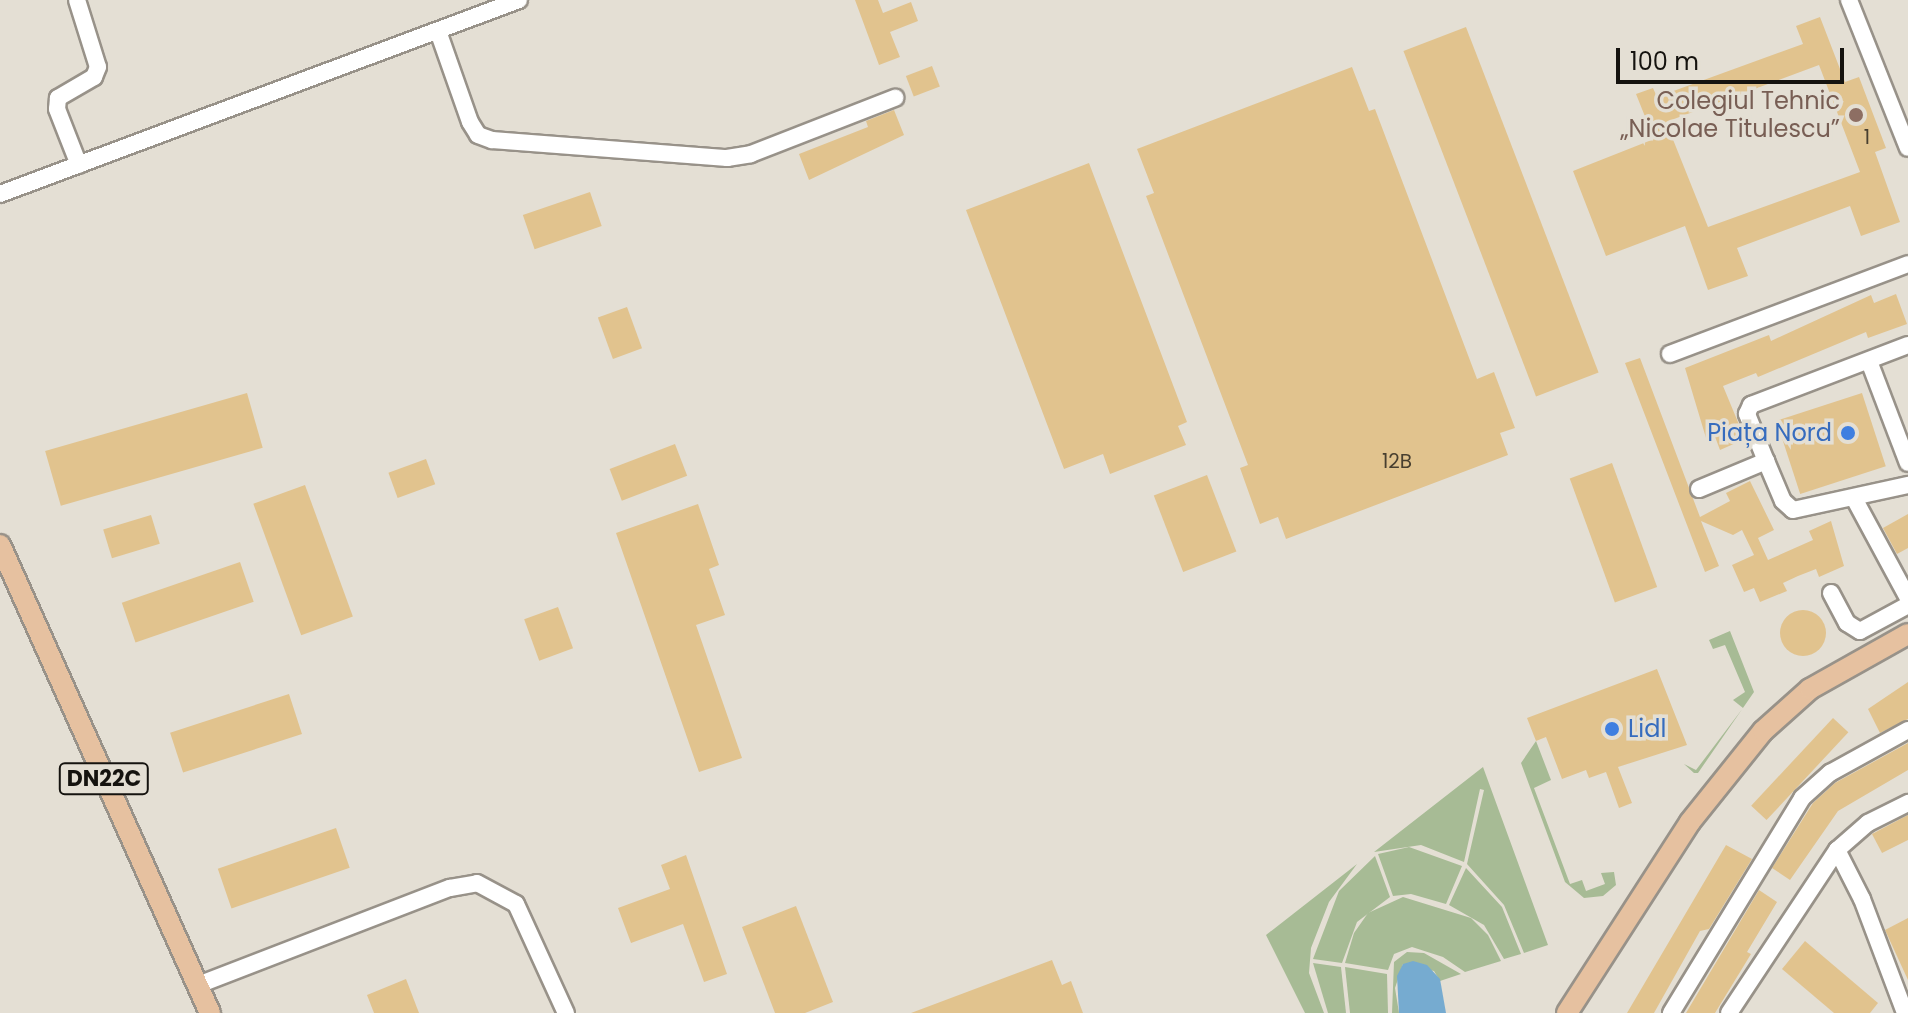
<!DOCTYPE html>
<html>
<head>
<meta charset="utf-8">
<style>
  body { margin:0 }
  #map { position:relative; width:1908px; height:1013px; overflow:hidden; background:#e4dfd4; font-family:Poppins,sans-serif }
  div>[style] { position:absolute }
  .green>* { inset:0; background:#a7bb95 }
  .water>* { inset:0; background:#76abd0 }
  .building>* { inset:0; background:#e1c38e; transform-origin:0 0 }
  .round { border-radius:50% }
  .roads { filter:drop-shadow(2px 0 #989289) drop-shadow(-2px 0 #989289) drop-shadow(0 2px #989289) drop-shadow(0 -2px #989289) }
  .minor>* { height:16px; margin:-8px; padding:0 8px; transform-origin:8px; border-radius:8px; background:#fff }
  .major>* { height:20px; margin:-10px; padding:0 10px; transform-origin:10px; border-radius:10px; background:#e6c1a0 }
  .dots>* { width:22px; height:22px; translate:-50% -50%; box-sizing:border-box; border:4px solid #e4dfd4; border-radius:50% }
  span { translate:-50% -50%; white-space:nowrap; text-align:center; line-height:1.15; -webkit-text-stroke:7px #e4dfd4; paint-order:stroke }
  .number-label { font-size:20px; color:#483f2f }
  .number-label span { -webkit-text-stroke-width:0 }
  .shield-label span { padding:2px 6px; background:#e4dfd4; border:2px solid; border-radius:6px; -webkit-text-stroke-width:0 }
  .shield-label { font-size:22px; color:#15130f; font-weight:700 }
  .education-label { font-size:24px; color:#785e54 }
  .right { translate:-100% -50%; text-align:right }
  .shop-label { font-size:24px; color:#366cbe }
  .left { translate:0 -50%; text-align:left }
  .scale { position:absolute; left:1616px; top:48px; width:228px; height:36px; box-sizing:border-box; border:4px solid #15130f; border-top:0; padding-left:10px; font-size:24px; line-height:28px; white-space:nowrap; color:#15130f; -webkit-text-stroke:6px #e4dfd4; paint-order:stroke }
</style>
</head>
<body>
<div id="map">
  <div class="green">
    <i style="clip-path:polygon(1730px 631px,1754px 692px,1698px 773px,1694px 773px,1684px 764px,1696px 770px,1743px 708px,1733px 700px,1745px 692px,1725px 645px,1713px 649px,1709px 640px)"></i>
    <i style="clip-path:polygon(1536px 741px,1551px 780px,1534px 788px,1570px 884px,1582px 880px,1586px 891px,1605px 884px,1601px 873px,1614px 872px,1616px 885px,1603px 896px,1584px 898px,1565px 882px,1521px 763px)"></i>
    <i style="clip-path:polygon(1483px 767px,1548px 945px,1524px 953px,1504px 905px,1467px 864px,1484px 790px,1480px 789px,1464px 862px,1421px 845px,1374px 852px)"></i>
    <i style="clip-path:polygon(1409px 847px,1462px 866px,1446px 904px,1411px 894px,1393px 896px,1378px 854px)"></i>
    <i style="clip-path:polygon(1375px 856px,1390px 897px,1357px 922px,1342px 963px,1313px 959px,1339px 891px)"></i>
    <i style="clip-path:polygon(1357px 864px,1329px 902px,1311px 948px,1309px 973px,1324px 1013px,1305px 1013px,1266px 935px)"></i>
    <i style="clip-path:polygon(1466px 868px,1502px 907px,1521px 954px,1504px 959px,1484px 925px,1449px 905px)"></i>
    <i style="clip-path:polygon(1403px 897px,1471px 918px,1488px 935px,1501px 961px,1465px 972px,1443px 957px,1412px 947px,1394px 954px,1388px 970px,1345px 963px,1354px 933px,1368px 913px)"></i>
    <i style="clip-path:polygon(1424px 953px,1461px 974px,1440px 981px,1434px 971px,1403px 964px,1395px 988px,1399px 1013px,1392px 1013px,1394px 962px,1407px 952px)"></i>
    <i style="clip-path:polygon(1313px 963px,1341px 967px,1346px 1013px,1328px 1013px)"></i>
    <i style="clip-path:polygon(1345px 967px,1387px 974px,1388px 1013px,1350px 1013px)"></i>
  </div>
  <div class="water">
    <i style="clip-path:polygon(1413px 961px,1427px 965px,1440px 979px,1446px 1013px,1399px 1013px,1397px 976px,1403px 964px)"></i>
  </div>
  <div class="building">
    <i style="clip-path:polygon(855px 0,878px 0,883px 13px,911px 2px,918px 21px,890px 32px,900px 57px,879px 65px)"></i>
    <i style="clip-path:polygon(evenodd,1820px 17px,1845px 82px,1859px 77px,1886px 148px,1875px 152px,1900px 222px,1861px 236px,1850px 206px,1737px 248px,1748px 276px,1708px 290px,1685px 226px,1606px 256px,1573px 171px,1654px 139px,1636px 94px,1653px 88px,1657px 97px,1803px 44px,1796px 26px,1820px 17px,1819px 65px,1860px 172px,1708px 227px,1666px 122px,1819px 65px)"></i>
    <i style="left:1466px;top:27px;width:370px;height:67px;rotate:69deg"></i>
    <i style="left:932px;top:66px;width:22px;height:28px;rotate:69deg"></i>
    <i style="clip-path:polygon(1352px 67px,1369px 111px,1375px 109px,1477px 379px,1494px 372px,1515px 428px,1500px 433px,1508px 455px,1286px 539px,1278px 517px,1260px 524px,1240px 468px,1248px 465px,1146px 196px,1154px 193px,1137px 149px)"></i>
    <i style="clip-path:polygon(894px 110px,904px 135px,809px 180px,799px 154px,868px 127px,866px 121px)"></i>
    <i style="clip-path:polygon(1089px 163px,1187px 422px,1178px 426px,1186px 445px,1110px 474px,1103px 454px,1064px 469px,966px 210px)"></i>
    <i style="left:590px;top:192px;width:36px;height:71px;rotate:71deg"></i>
    <i style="clip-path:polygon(1896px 294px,1907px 324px,1868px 338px,1866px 332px,1758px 377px,1756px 373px,1723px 386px,1745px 439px,1720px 450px,1714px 434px,1706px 438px,1685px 368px,1769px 335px,1771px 341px,1871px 295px,1874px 303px)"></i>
    <i style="left:627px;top:307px;width:44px;height:31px;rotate:70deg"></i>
    <i style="clip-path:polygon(1640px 358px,1700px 517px,1730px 501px,1726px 493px,1750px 481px,1774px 530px,1758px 538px,1768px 560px,1813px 540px,1809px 531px,1831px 521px,1844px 566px,1819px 577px,1816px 569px,1798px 576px,1783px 583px,1787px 591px,1760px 602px,1754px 588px,1744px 592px,1732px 565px,1754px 555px,1742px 530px,1733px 535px,1701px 521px,1719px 566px,1705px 572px,1625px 363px)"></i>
    <i style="left:247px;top:393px;width:57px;height:210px;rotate:74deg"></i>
    <i style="left:1862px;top:393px;width:77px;height:90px;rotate:72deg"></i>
    <i style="left:675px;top:444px;width:34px;height:70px;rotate:69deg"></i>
    <i style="left:426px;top:459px;width:27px;height:40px;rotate:70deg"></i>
    <i style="left:1612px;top:463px;width:132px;height:45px;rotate:70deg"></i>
    <i style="left:1207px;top:475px;width:82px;height:57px;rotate:69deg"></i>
    <i style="left:305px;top:485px;width:140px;height:55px;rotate:70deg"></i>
    <i style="clip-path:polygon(698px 504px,719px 565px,709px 569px,725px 615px,696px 625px,742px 758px,699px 772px,616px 533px)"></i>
    <i style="clip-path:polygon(1908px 514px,1908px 548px,1897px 554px,1883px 528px)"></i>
    <i style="left:151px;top:515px;width:30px;height:50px;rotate:73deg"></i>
    <i style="left:240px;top:562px;width:42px;height:125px;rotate:71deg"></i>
    <i style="left:558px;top:607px;width:44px;height:36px;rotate:70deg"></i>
    <i class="round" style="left:1780px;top:610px;width:46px;height:46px"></i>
    <i style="clip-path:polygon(1657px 669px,1687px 745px,1618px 767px,1632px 803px,1619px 808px,1606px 772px,1589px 778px,1586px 770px,1562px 779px,1546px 737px,1536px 741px,1527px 718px)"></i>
    <i style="clip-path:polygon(1908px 682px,1908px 719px,1880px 733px,1868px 709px)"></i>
    <i style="left:289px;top:694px;width:42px;height:125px;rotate:72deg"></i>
    <i style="left:1833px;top:718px;width:21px;height:120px;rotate:43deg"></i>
    <i style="clip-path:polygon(1908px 743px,1908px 770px,1838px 811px,1790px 880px,1772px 868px,1813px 803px,1835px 783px)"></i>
    <i style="clip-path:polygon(1908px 815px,1908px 840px,1882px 853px,1872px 834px)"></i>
    <i style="left:336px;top:828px;width:42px;height:125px;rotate:71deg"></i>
    <i style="clip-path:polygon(1726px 845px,1752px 859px,1709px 929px,1700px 931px,1654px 1013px,1627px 1013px)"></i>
    <i style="clip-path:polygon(686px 855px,727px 974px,704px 982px,683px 924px,631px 943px,618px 908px,670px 889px,661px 865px)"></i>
    <i style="clip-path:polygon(1759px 890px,1777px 902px,1747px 952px,1751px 954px,1715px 1013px,1686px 1013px)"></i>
    <i style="clip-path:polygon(796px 906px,833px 1002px,805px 1013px,775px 1013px,742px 927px)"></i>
    <i style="clip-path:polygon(1908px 918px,1908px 980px,1885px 930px)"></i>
    <i style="clip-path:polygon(1805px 941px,1878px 1003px,1870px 1013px,1834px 1013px,1782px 969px)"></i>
    <i style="clip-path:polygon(1052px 960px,1062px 985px,1071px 981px,1083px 1013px,911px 1013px)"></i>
    <i style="clip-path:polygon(406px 979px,419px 1013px,374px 1013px,367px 995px)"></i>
  </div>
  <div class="roads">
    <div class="minor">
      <i style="left:77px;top:0;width:70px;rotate:72.6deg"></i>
      <i style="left:98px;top:67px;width:11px;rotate:112deg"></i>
      <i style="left:94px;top:77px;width:42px;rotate:149.7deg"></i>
      <i style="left:58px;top:98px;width:11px;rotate:95deg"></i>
      <i style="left:57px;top:109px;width:60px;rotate:68.6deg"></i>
      <i style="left:1849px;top:0;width:159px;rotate:68.3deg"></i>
      <i style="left:438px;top:31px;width:96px;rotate:70.6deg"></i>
      <i style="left:470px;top:122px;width:15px;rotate:58deg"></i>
      <i style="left:478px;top:135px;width:15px;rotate:20deg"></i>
      <i style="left:492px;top:140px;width:236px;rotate:4.4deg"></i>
      <i style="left:727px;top:158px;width:24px;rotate:-9deg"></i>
      <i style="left:751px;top:154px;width:155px;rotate:-21.3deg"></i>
      <i style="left:0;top:194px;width:554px;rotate:-20.5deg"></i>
      <i style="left:1670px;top:354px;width:254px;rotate:-20.7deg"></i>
      <i style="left:1869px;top:361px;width:109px;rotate:69.1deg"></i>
      <i style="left:1766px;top:461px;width:51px;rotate:-112deg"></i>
      <i style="left:1747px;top:414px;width:10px;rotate:-66deg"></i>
      <i style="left:1751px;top:405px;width:168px;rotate:-20.9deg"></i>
      <i style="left:1699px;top:489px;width:73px;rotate:-22.7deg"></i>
      <i style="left:1766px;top:461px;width:43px;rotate:67deg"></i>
      <i style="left:1783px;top:501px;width:13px;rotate:42deg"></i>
      <i style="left:1793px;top:510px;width:118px;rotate:-12.3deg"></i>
      <i style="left:1855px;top:500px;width:111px;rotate:61.6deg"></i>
      <i style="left:1831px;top:593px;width:34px;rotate:62deg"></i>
      <i style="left:1847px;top:623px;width:15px;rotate:32deg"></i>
      <i style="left:1860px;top:631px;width:55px;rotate:-28.4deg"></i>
      <i style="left:1837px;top:850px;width:55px;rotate:63deg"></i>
      <i style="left:1862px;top:899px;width:122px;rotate:69.3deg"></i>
      <i style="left:198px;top:985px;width:270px;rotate:-21.1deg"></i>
      <i style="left:450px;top:888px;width:27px;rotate:-10deg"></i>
      <i style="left:477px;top:883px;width:44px;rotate:28.3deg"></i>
      <i style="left:516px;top:904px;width:120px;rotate:65.4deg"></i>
      <i style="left:1671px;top:1013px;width:252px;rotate:-58.6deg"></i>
      <i style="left:1802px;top:798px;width:38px;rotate:-42deg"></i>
      <i style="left:1830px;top:773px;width:89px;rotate:-28.9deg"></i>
      <i style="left:1729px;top:1013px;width:196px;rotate:-56.5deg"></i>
      <i style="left:1837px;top:850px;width:41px;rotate:-41.1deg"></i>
      <i style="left:1868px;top:823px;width:45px;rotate:-26.6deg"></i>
    </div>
    <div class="major">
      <i style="left:0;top:545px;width:513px;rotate:65.83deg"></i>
      <i style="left:1567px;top:1013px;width:227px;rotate:-57.2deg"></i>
      <i style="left:1690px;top:822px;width:117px;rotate:-51.3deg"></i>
      <i style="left:1763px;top:731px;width:63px;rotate:-41.8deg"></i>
      <i style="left:1810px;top:689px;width:112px;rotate:-29.3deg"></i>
    </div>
  </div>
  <div class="dots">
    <i style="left:1856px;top:115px;background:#8d6e63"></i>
    <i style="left:1848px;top:433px;background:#3f7fe0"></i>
    <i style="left:1612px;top:729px;background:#3f7fe0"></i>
  </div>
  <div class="number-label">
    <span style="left:1867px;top:137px">1</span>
    <span style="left:1397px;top:461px">12B</span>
  </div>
  <div class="shield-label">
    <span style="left:104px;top:779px">DN22C</span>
  </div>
  <div class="education-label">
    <span class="right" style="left:1840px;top:115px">Colegiul Tehnic<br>„Nicolae Titulescu”</span>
  </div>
  <div class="shop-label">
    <span class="right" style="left:1832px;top:433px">Piața Nord</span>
    <span class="left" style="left:1628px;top:729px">Lidl</span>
  </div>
  <div class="scale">100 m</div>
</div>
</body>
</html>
